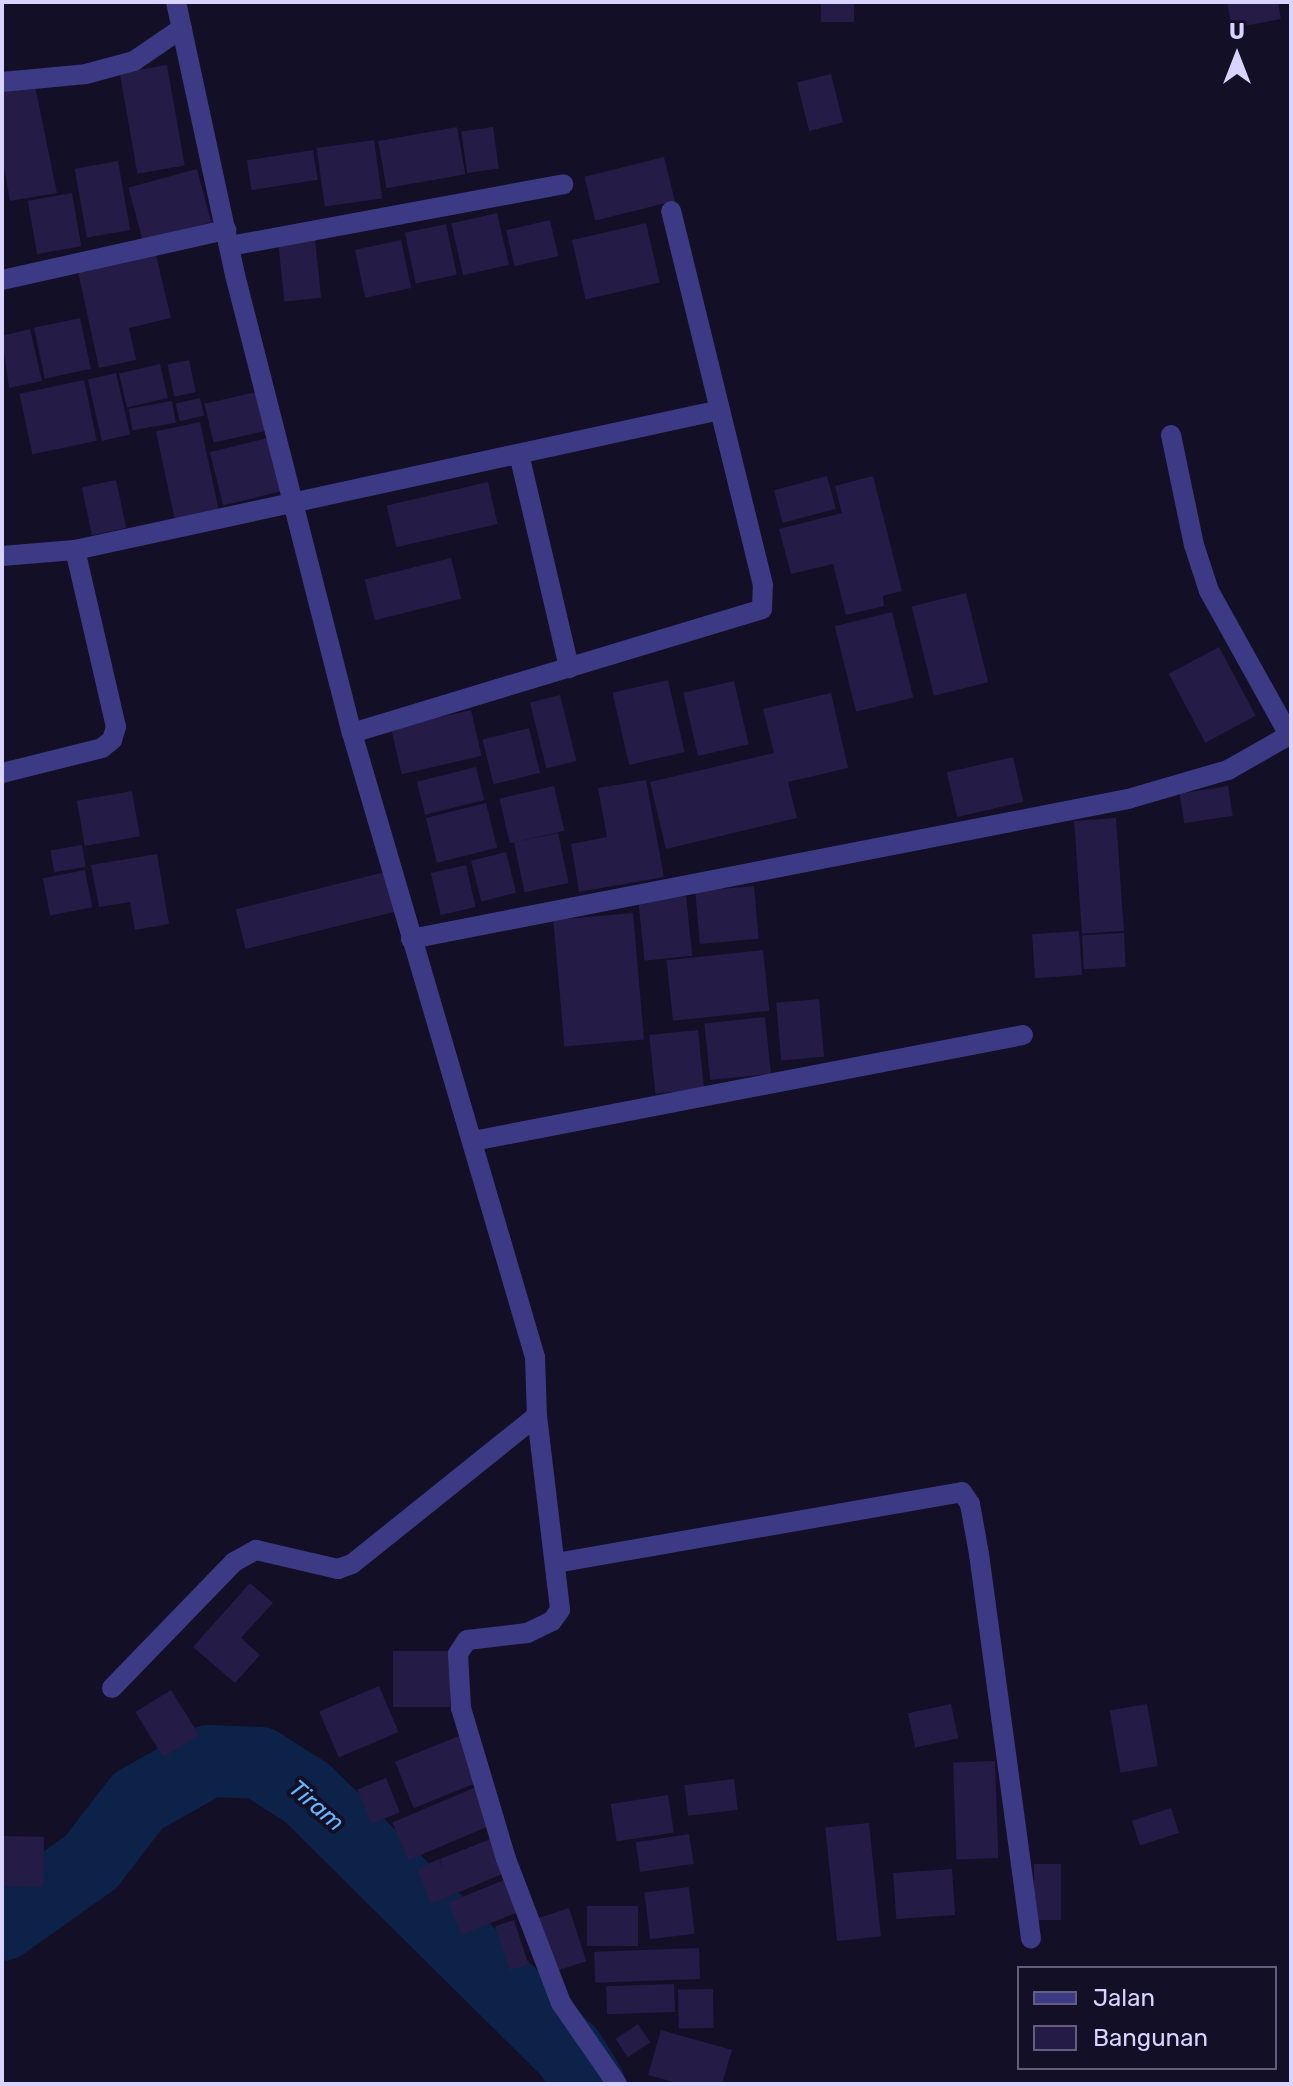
<!DOCTYPE html>
<html>
<head>
<meta charset="utf-8">
<style>
  body { margin:0 }
  #map { position:relative; width:1293px; height:2086px; overflow:hidden; background:#130f26; font-family:Rubik,sans-serif }
  div>[style] { position:absolute }
  .river>* { height:72px; margin:-36px; padding:0 36px; transform-origin:36px; border-radius:36px; background:#0c2248 }
  .building>* { inset:0; background:#241b47; transform-origin:0 0 }
  .minor>* { height:20px; margin:-10px; padding:0 10px; transform-origin:10px; border-radius:10px; background:#3d3a85 }
  span { translate:-50% -50%; white-space:nowrap; text-align:center; line-height:1.15; -webkit-text-stroke:8px #130f26; paint-order:stroke }
  .water-label { font-size:24px; color:#62b6ff; font-style:italic }
  .frame { position:absolute; inset:0; border:4px solid #d9d4ff; pointer-events:none }
  .legend { position:absolute; left:1017px; top:1966px; width:260px; height:104px; box-sizing:border-box; background:#130f26; border:2px solid #625e7d; margin:0; padding:10px 14px; list-style:none; font-size:24px; color:#d9d4ff }
  .legend li { display:flex; align-items:center; gap:16px; height:40px }
  .legend b { width:40px; border:2px solid #625e7d }
  .north { position:absolute; left:1197px; top:16px; width:80px; height:80px; -webkit-text-stroke:6px #130f26; paint-order:stroke; rotate:0deg; font-size:22px; font-weight:700; line-height:32px; text-align:center; color:#d9d4ff }
  .north::after { content:''; display:block; margin:auto; width:28px; height:36px; background:#d9d4ff; clip-path:polygon(50% 0,100% 100%,50% 72%,0 100%) }
</style>
</head>
<body>
<div id="map">
  <div class="river">
    <i style="left:2px;top:1925px;width:109px;rotate:-35.3deg"></i>
    <i style="left:91px;top:1862px;width:77px;rotate:-52.4deg"></i>
    <i style="left:138px;top:1801px;width:81px;rotate:-29.4deg"></i>
    <i style="left:209px;top:1761px;width:51px;rotate:2.2deg"></i>
    <i style="left:260px;top:1763px;width:56px;rotate:32.6deg"></i>
    <i style="left:307px;top:1793px;width:368px;rotate:44.7deg"></i>
    <i style="left:569px;top:2052px;width:38px;rotate:58deg"></i>
  </div>
  <div class="building">
    <i style="left:821px;top:2px;width:33px;height:20px"></i>
    <i style="clip-path:polygon(1227px 2px,1278px 2px,1281px 19px,1232px 28px)"></i>
    <i style="left:167px;top:65px;width:102px;height:48px;rotate:80deg"></i>
    <i style="left:831px;top:74px;width:50px;height:35px;rotate:76deg"></i>
    <i style="clip-path:polygon(35px 86px,57px 193px,10px 201px,2px 156px,2px 92px)"></i>
    <i style="left:457px;top:127px;width:48px;height:80px;rotate:80deg"></i>
    <i style="left:493px;top:127px;width:42px;height:32px;rotate:82deg"></i>
    <i style="left:374px;top:140px;width:59px;height:58px;rotate:82deg"></i>
    <i style="left:313px;top:150px;width:30px;height:67px;rotate:81deg"></i>
    <i style="left:664px;top:157px;width:45px;height:82px;rotate:76deg"></i>
    <i style="left:118px;top:161px;width:70px;height:44px;rotate:80deg"></i>
    <i style="left:197px;top:169px;width:55px;height:71px;rotate:75deg"></i>
    <i style="left:72px;top:193px;width:54px;height:45px;rotate:80deg"></i>
    <i style="left:497px;top:213px;width:53px;height:47px;rotate:77deg"></i>
    <i style="left:550px;top:220px;width:37px;height:45px;rotate:77deg"></i>
    <i style="left:646px;top:223px;width:61px;height:76px;rotate:77deg"></i>
    <i style="left:446px;top:224px;width:52px;height:42px;rotate:78deg"></i>
    <i style="left:315px;top:239px;width:59px;height:37px;rotate:84deg"></i>
    <i style="left:401px;top:240px;width:49px;height:47px;rotate:78deg"></i>
    <i style="clip-path:polygon(155px 251px,171px 318px,129px 328px,136px 360px,99px 368px,77px 267px)"></i>
    <i style="left:80px;top:318px;width:52px;height:47px;rotate:78deg"></i>
    <i style="clip-path:polygon(30px 329px,42px 381px,9px 388px,2px 336px)"></i>
    <i style="left:189px;top:360px;width:33px;height:22px;rotate:78deg"></i>
    <i style="left:160px;top:364px;width:35px;height:42px;rotate:77deg"></i>
    <i style="left:116px;top:373px;width:63px;height:29px;rotate:77deg"></i>
    <i style="left:84px;top:380px;width:62px;height:66px;rotate:78deg"></i>
    <i style="left:260px;top:391px;width:40px;height:57px;rotate:77deg"></i>
    <i style="left:200px;top:398px;width:18px;height:25px;rotate:77deg"></i>
    <i style="left:172px;top:401px;width:22px;height:44px;rotate:80deg"></i>
    <i style="left:200px;top:422px;width:90px;height:45px;rotate:78deg"></i>
    <i style="left:271px;top:437px;width:55px;height:63px;rotate:76deg"></i>
    <i style="left:827px;top:476px;width:34px;height:55px;rotate:75deg"></i>
    <i style="clip-path:polygon(873px 476px,902px 591px,883px 596px,884px 606px,846px 615px,833px 564px,791px 574px,779px 529px,842px 513px,835px 486px)"></i>
    <i style="left:116px;top:480px;width:49px;height:35px;rotate:78deg"></i>
    <i style="left:488px;top:482px;width:43px;height:104px;rotate:77deg"></i>
    <i style="left:451px;top:558px;width:42px;height:89px;rotate:76deg"></i>
    <i style="left:966px;top:593px;width:92px;height:56px;rotate:76deg"></i>
    <i style="left:892px;top:612px;width:88px;height:59px;rotate:76deg"></i>
    <i style="left:1219px;top:647px;width:78px;height:57px;rotate:62deg"></i>
    <i style="left:668px;top:680px;width:74px;height:57px;rotate:77deg"></i>
    <i style="left:734px;top:681px;width:65px;height:52px;rotate:77deg"></i>
    <i style="clip-path:polygon(831px 693px,848px 768px,788px 782px,797px 818px,666px 849px,650px 782px,774px 753px,763px 709px)"></i>
    <i style="left:560px;top:695px;width:68px;height:31px;rotate:76deg"></i>
    <i style="left:471px;top:710px;width:47px;height:82px;rotate:77deg"></i>
    <i style="left:529px;top:728px;width:46px;height:48px;rotate:76deg"></i>
    <i style="left:1013px;top:757px;width:46px;height:68px;rotate:77deg"></i>
    <i style="left:476px;top:767px;width:34px;height:61px;rotate:76deg"></i>
    <i style="clip-path:polygon(646px 780px,664px 877px,579px 892px,571px 844px,607px 837px,598px 788px)"></i>
    <i style="left:554px;top:786px;width:46px;height:56px;rotate:77deg"></i>
    <i style="left:1228px;top:786px;width:30px;height:49px;rotate:81deg"></i>
    <i style="left:132px;top:791px;width:46px;height:56px;rotate:80deg"></i>
    <i style="left:486px;top:803px;width:46px;height:62px;rotate:76deg"></i>
    <i style="left:1116px;top:818px;width:113px;height:42px;rotate:86deg"></i>
    <i style="left:558px;top:833px;width:51px;height:45px;rotate:78deg"></i>
    <i style="left:82px;top:845px;width:22px;height:32px;rotate:80deg"></i>
    <i style="left:506px;top:852px;width:42px;height:36px;rotate:76deg"></i>
    <i style="clip-path:polygon(157px 854px,169px 924px,135px 930px,130px 902px,99px 907px,91px 865px)"></i>
    <i style="left:466px;top:865px;width:43px;height:36px;rotate:77deg"></i>
    <i style="left:85px;top:870px;width:38px;height:43px;rotate:79deg"></i>
    <i style="left:389px;top:871px;width:41px;height:158px;rotate:76deg"></i>
    <i style="left:754px;top:886px;width:53px;height:59px;rotate:85deg"></i>
    <i style="left:686px;top:896px;width:60px;height:48px;rotate:84deg"></i>
    <i style="left:633px;top:913px;width:127px;height:80px;rotate:85deg"></i>
    <i style="left:1079px;top:931px;width:44px;height:47px;rotate:86deg"></i>
    <i style="left:1124px;top:933px;width:34px;height:42px;rotate:87deg"></i>
    <i style="left:763px;top:950px;width:61px;height:97px;rotate:84deg"></i>
    <i style="left:819px;top:999px;width:58px;height:43px;rotate:85deg"></i>
    <i style="left:765px;top:1017px;width:57px;height:61px;rotate:84deg"></i>
    <i style="left:698px;top:1030px;width:59px;height:49px;rotate:84deg"></i>
    <i style="clip-path:polygon(250px 1583px,273px 1603px,241px 1638px,260px 1655px,235px 1683px,193px 1647px)"></i>
    <i style="left:393px;top:1651px;width:57px;height:56px"></i>
    <i style="left:379px;top:1686px;width:50px;height:65px;rotate:67deg"></i>
    <i style="left:171px;top:1690px;width:53px;height:42px;rotate:58deg"></i>
    <i style="left:951px;top:1704px;width:35px;height:44px;rotate:78deg"></i>
    <i style="left:1147px;top:1704px;width:63px;height:38px;rotate:80deg"></i>
    <i style="left:459px;top:1736px;width:50px;height:69px;rotate:68deg"></i>
    <i style="left:995px;top:1761px;width:97px;height:42px;rotate:88deg"></i>
    <i style="left:386px;top:1778px;width:37px;height:31px;rotate:68deg"></i>
    <i style="left:734px;top:1779px;width:31px;height:50px;rotate:83deg"></i>
    <i style="left:476px;top:1787px;width:41px;height:91px;rotate:67deg"></i>
    <i style="left:668px;top:1795px;width:38px;height:58px;rotate:81deg"></i>
    <i style="left:1171px;top:1808px;width:26px;height:41px;rotate:72deg"></i>
    <i style="left:869px;top:1823px;width:114px;height:44px;rotate:84deg"></i>
    <i style="left:689px;top:1834px;width:30px;height:54px;rotate:81deg"></i>
    <i style="left:2px;top:1836px;width:42px;height:50px;rotate:1deg"></i>
    <i style="clip-path:polygon(493px 1838px,507px 1872px,431px 1904px,417px 1869px,439px 1859px,443px 1869px,440px 1859px)"></i>
    <i style="left:1034px;top:1864px;width:27px;height:56px"></i>
    <i style="left:952px;top:1869px;width:46px;height:59px;rotate:86deg"></i>
    <i style="left:504px;top:1880px;width:35px;height:60px;rotate:68deg"></i>
    <i style="left:689px;top:1887px;width:47px;height:45px;rotate:83deg"></i>
    <i style="left:638px;top:1906px;width:40px;height:51px;rotate:90deg"></i>
    <i style="left:569px;top:1908px;width:56px;height:37px;rotate:72deg"></i>
    <i style="left:514px;top:1920px;width:47px;height:20px;rotate:72deg"></i>
    <i style="left:699px;top:1948px;width:31px;height:105px;rotate:88deg"></i>
    <i style="left:674px;top:1984px;width:28px;height:68px;rotate:88deg"></i>
    <i style="left:713px;top:1989px;width:39px;height:35px;rotate:89deg"></i>
    <i style="left:638px;top:2024px;width:22px;height:27px;rotate:56deg"></i>
    <i style="clip-path:polygon(661px 2030px,732px 2050px,722px 2084px,681px 2084px,648px 2075px)"></i>
  </div>
  <div class="minor">
    <i style="left:176px;top:2px;width:279px;rotate:77.8deg"></i>
    <i style="left:235px;top:275px;width:473px;rotate:75.7deg"></i>
    <i style="left:352px;top:733px;width:650px;rotate:73.66deg"></i>
    <i style="left:535px;top:1357px;width:59px;rotate:88.1deg"></i>
    <i style="left:537px;top:1416px;width:195px;rotate:83.2deg"></i>
    <i style="left:560px;top:1610px;width:14px;rotate:126deg"></i>
    <i style="left:552px;top:1621px;width:28px;rotate:154deg"></i>
    <i style="left:527px;top:1633px;width:60px;rotate:173.3deg"></i>
    <i style="left:467px;top:1640px;width:17px;rotate:123deg"></i>
    <i style="left:458px;top:1654px;width:54px;rotate:86.8deg"></i>
    <i style="left:461px;top:1708px;width:158px;rotate:73.4deg"></i>
    <i style="left:506px;top:1859px;width:154px;rotate:69.1deg"></i>
    <i style="left:561px;top:2003px;width:98px;rotate:55.3deg"></i>
    <i style="left:2px;top:82px;width:84px;rotate:-5.4deg"></i>
    <i style="left:86px;top:74px;width:50px;rotate:-15.2deg"></i>
    <i style="left:134px;top:61px;width:58px;rotate:-34.5deg"></i>
    <i style="left:230px;top:246px;width:339px;rotate:-10.5deg"></i>
    <i style="left:2px;top:280px;width:230px;rotate:-12.6deg"></i>
    <i style="left:1171px;top:435px;width:112px;rotate:78.2deg"></i>
    <i style="left:1194px;top:545px;width:48px;rotate:71.9deg"></i>
    <i style="left:1209px;top:591px;width:165px;rotate:60.9deg"></i>
    <i style="left:519px;top:454px;width:220px;rotate:76.8deg"></i>
    <i style="left:2px;top:556px;width:73px;rotate:-4.7deg"></i>
    <i style="left:352px;top:733px;width:428px;rotate:-16.8deg"></i>
    <i style="left:762px;top:609px;width:24px;rotate:-88deg"></i>
    <i style="left:763px;top:585px;width:385px;rotate:-103.8deg"></i>
    <i style="left:2px;top:773px;width:103px;rotate:-14deg"></i>
    <i style="left:102px;top:748px;width:13px;rotate:-39deg"></i>
    <i style="left:112px;top:740px;width:14px;rotate:-73deg"></i>
    <i style="left:116px;top:727px;width:182px;rotate:-103deg"></i>
    <i style="left:75px;top:550px;width:660px;rotate:-12.25deg"></i>
    <i style="left:411px;top:939px;width:731px;rotate:-11.05deg"></i>
    <i style="left:1128px;top:799px;width:104px;rotate:-16.2deg"></i>
    <i style="left:1228px;top:770px;width:73px;rotate:-29.7deg"></i>
    <i style="left:473px;top:1141px;width:560px;rotate:-10.91deg"></i>
    <i style="left:556px;top:1563px;width:412px;rotate:-9.9deg"></i>
    <i style="left:962px;top:1492px;width:14px;rotate:56deg"></i>
    <i style="left:970px;top:1504px;width:51px;rotate:79.8deg"></i>
    <i style="left:979px;top:1554px;width:388px;rotate:82.3deg"></i>
    <i style="left:112px;top:1688px;width:175px;rotate:-45.9deg"></i>
    <i style="left:234px;top:1562px;width:25px;rotate:-29deg"></i>
    <i style="left:256px;top:1550px;width:84px;rotate:13deg"></i>
    <i style="left:338px;top:1569px;width:15px;rotate:-20deg"></i>
    <i style="left:352px;top:1564px;width:237px;rotate:-38.7deg"></i>
  </div>
  <div class="water-label">
    <span style="left:316px;top:1806px;rotate:41deg">Tiram</span>
  </div>
  <div class="frame"></div>
  <ul class="legend">
  <li><b style="height:10px;background:#3d3a85"></b>Jalan</li>
  <li><b style="height:22px;background:#241b47"></b>Bangunan</li>
  </ul>
  <div class="north">U</div>
</div>
</body>
</html>
